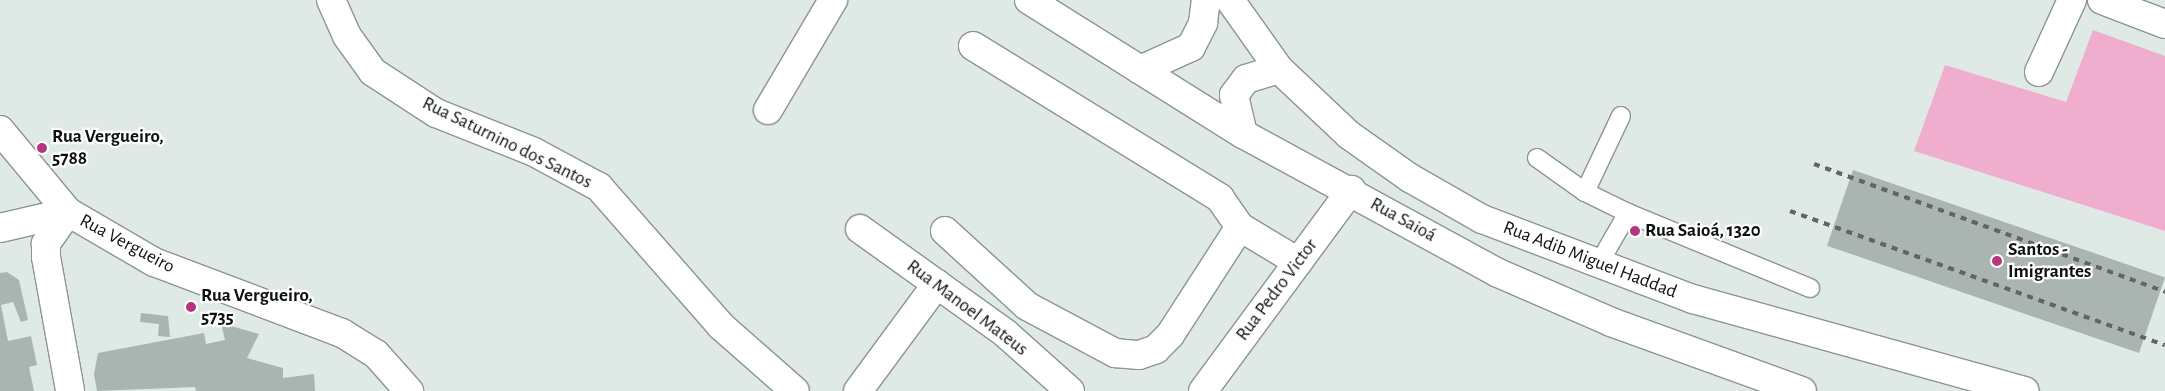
<!DOCTYPE html>
<html>
<head>
<meta charset="utf-8">
<style>
  body { margin:0 }
  #map { position:relative; width:2165px; height:391px; overflow:hidden; background:#dfeae7; font-family:"Alegreya Sans",sans-serif }
  div>[style] { position:absolute }
  .green>* { inset:0; background:#f0aecf }
  .building>* { inset:0; background:#aab4b1; transform-origin:0 0 }
  .roads { filter:drop-shadow(1px 0 #8b9592) drop-shadow(-1px 0 #8b9592) drop-shadow(0 1px #8b9592) drop-shadow(0 -1px #8b9592) }
  .lane>* { height:18px; margin:-9px; padding:0 9px; transform-origin:9px; border-radius:9px; background:#fff }
  .street>* { height:28px; margin:-14px; padding:0 14px; transform-origin:14px; border-radius:14px; background:#fff }
  .secondary>* { height:28px; margin:-14px; padding:0 14px; transform-origin:14px; border-radius:14px; background:#fff }
  .rail>* { height:4px; margin-top:-2px; transform-origin:0; background:repeating-linear-gradient(90deg,#5f6664 0 6px,transparent 0 12px) }
  .dots>* { width:14px; height:14px; translate:-50% -50%; box-sizing:border-box; border:2px solid #fff; border-radius:50% }
  span { translate:-50% -50%; white-space:nowrap; text-align:center; line-height:1.15; -webkit-text-stroke:4.5px #fff; paint-order:stroke }
  .poi-label { font-size:19px; color:#0d1110; font-weight:700 }
  .left { translate:0 -50%; text-align:left }
  .street-label { font-size:19px; color:#0d1110 }
</style>
</head>
<body>
<div id="map">
  <div class="green">
    <i style="clip-path:polygon(2093px 30px,2165px 56px,2165px 231px,1914px 151px,1945px 65px,2066px 102px)"></i>
  </div>
  <div class="building">
    <i style="left:1853px;top:170px;width:330px;height:80px;rotate:19deg"></i>
    <i style="clip-path:polygon(7px 272px,19px 280px,28px 320px,21px 322px,13px 302px,1px 305px,8px 341px,31px 336px,37px 365px,29px 367px,34px 391px,0 391px,0 273px)"></i>
    <i style="clip-path:polygon(141px 313px,168px 316px,170px 337px,158px 336px,159px 324px,140px 322px)"></i>
    <i style="clip-path:polygon(221px 323px,259px 334px,247px 358px,283px 368px,283px 378px,314px 374px,315px 391px,196px 391px,195px 387px,97px 391px,94px 374px,98px 353px,204px 333px,206px 344px,225px 340px)"></i>
  </div>
  <div class="roads">
    <div class="lane">
      <i style="left:1537px;top:158px;width:59px;rotate:35.3deg"></i>
      <i style="left:1585px;top:192px;width:48px;rotate:26deg"></i>
      <i style="left:1585px;top:192px;width:84px;rotate:-64.7deg"></i>
      <i style="left:1599px;top:263px;width:58px;rotate:-59.9deg"></i>
      <i style="left:1628px;top:213px;width:197px;rotate:22.4deg"></i>
    </div>
    <div class="street">
      <i style="left:331px;top:0;width:39px;rotate:66deg"></i>
      <i style="left:347px;top:36px;width:44px;rotate:54.2deg"></i>
      <i style="left:373px;top:72px;width:75px;rotate:33.1deg"></i>
      <i style="left:436px;top:113px;width:105px;rotate:21.7deg"></i>
      <i style="left:534px;top:152px;width:74px;rotate:28.3deg"></i>
      <i style="left:599px;top:187px;width:185px;rotate:48.7deg"></i>
      <i style="left:721px;top:326px;width:98px;rotate:41.3deg"></i>
      <i style="left:2102px;top:0;width:67px;rotate:20.9deg"></i>
      <i style="left:2039px;top:72px;width:79px;rotate:-65.4deg"></i>
      <i style="left:768px;top:110px;width:128px;rotate:-59.4deg"></i>
      <i style="left:68px;top:212px;width:39px;rotate:125deg"></i>
      <i style="left:46px;top:244px;width:13px;rotate:90deg"></i>
      <i style="left:46px;top:257px;width:136px;rotate:79.8deg"></i>
      <i style="left:1240px;top:227px;width:68px;rotate:31.1deg"></i>
      <i style="left:0;top:228px;width:70px;rotate:-13.2deg"></i>
      <i style="left:860px;top:229px;width:178px;rotate:35.6deg"></i>
      <i style="left:1005px;top:333px;width:87px;rotate:41.7deg"></i>
      <i style="left:945px;top:231px;width:111px;rotate:42.4deg"></i>
      <i style="left:1027px;top:306px;width:100px;rotate:28.1deg"></i>
      <i style="left:1115px;top:353px;width:24px;rotate:5deg"></i>
      <i style="left:1139px;top:355px;width:18px;rotate:-19deg"></i>
      <i style="left:1156px;top:349px;width:20px;rotate:-45deg"></i>
      <i style="left:1170px;top:335px;width:129px;rotate:-57.1deg"></i>
      <i style="left:1240px;top:227px;width:35px;rotate:-125deg"></i>
      <i style="left:1220px;top:198px;width:290px;rotate:-148.4deg"></i>
      <i style="left:858px;top:391px;width:133px;rotate:-53.6deg"></i>
      <i style="left:1203px;top:391px;width:250px;rotate:-53.6deg"></i>
    </div>
    <div class="secondary">
      <i style="left:1029px;top:0;width:252px;rotate:32.1deg"></i>
      <i style="left:1243px;top:134px;width:290px;rotate:28.6deg"></i>
      <i style="left:1498px;top:273px;width:123px;rotate:23.4deg"></i>
      <i style="left:1611px;top:322px;width:203px;rotate:19.9deg"></i>
      <i style="left:1230px;top:0;width:85px;rotate:54.6deg"></i>
      <i style="left:1279px;top:69px;width:96px;rotate:43.3deg"></i>
      <i style="left:1349px;top:135px;width:75px;rotate:35.2deg"></i>
      <i style="left:1410px;top:178px;width:83px;rotate:29.7deg"></i>
      <i style="left:1482px;top:219px;width:226px;rotate:20.8deg"></i>
      <i style="left:1693px;top:299px;width:344px;rotate:15.5deg"></i>
      <i style="left:1140px;top:70px;width:56px;rotate:-24.3deg"></i>
      <i style="left:1191px;top:47px;width:27px;rotate:-63deg"></i>
      <i style="left:1203px;top:23px;width:23px;rotate:-83deg"></i>
      <i style="left:0;top:130px;width:107px;rotate:50.3deg"></i>
      <i style="left:68px;top:212px;width:99px;rotate:30.2deg"></i>
      <i style="left:154px;top:262px;width:201px;rotate:20.7deg"></i>
      <i style="left:342px;top:333px;width:40px;rotate:32deg"></i>
      <i style="left:376px;top:354px;width:50px;rotate:48.3deg"></i>
      <i style="left:1243px;top:134px;width:40px;rotate:-103deg"></i>
      <i style="left:1234px;top:95px;width:20px;rotate:-53deg"></i>
      <i style="left:1246px;top:79px;width:34px;rotate:-17deg"></i>
    </div>
  </div>
  <div class="rail">
    <i style="left:1814px;top:164px;width:374px;rotate:20deg"></i>
    <i style="left:1790px;top:211px;width:398px;rotate:19.7deg"></i>
  </div>
  <div class="dots">
    <i style="left:42px;top:148px;background:#b43582"></i>
    <i style="left:1635px;top:231px;background:#b43582"></i>
    <i style="left:1997px;top:261px;background:#b43582"></i>
    <i style="left:191px;top:307px;background:#b43582"></i>
  </div>
  <div class="poi-label">
    <span class="left" style="left:52px;top:148px">Rua Vergueiro,<br>5788</span>
    <span class="left" style="left:1645px;top:231px">Rua Saioá, 1320</span>
    <span class="left" style="left:2008px;top:261px">Santos -<br>Imigrantes</span>
    <span class="left" style="left:201px;top:307px">Rua Vergueiro,<br>5735</span>
  </div>
  <div class="street-label">
    <span style="left:507px;top:143px;rotate:26deg">Rua Saturnino dos Santos</span>
    <span style="left:1403px;top:220px;rotate:29deg">Rua Saioá</span>
    <span style="left:127px;top:244px;rotate:28deg">Rua Vergueiro</span>
    <span style="left:1590px;top:260px;rotate:21deg">Rua Adib Miguel Haddad</span>
    <span style="left:1277px;top:290px;rotate:-53deg">Rua Pedro Victor</span>
    <span style="left:967px;top:308px;rotate:37deg">Rua Manoel Mateus</span>
  </div>
</div>
</body>
</html>
